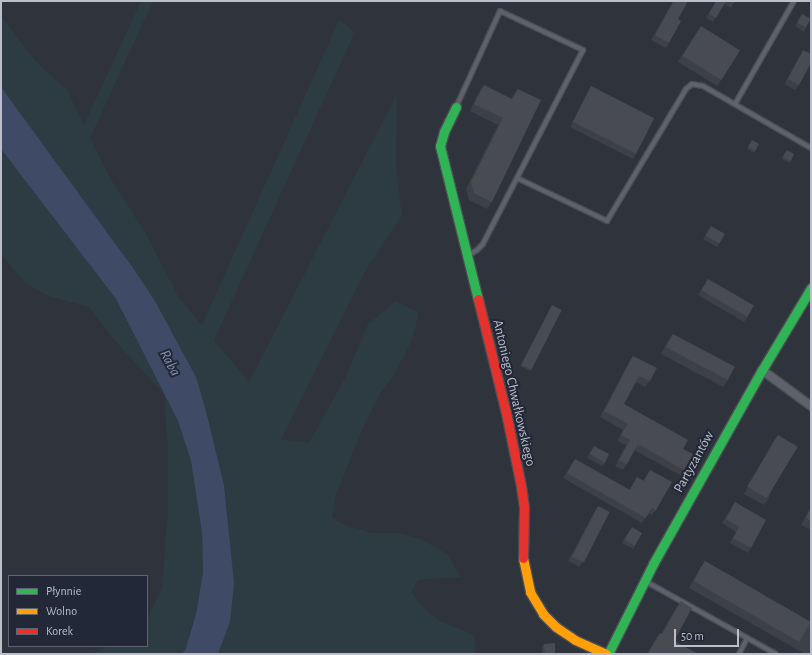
<!DOCTYPE html>
<html>
<head>
<meta charset="utf-8">
<style>
  body { margin:0 }
  #map { position:relative; width:812px; height:655px; overflow:hidden; background:#2f333c; font-family:"Alegreya Sans",sans-serif }
  div>[style] { position:absolute }
  .green>* { inset:0; background:#2c3c42 }
  .water>* { inset:0; background:#3e4a66 }
  .roads { filter:drop-shadow(1px 0 #4b4e55) drop-shadow(-1px 0 #4b4e55) drop-shadow(0 1px #4b4e55) drop-shadow(0 -1px #4b4e55) }
  .lane>* { height:4px; margin:-2px; padding:0 2px; transform-origin:2px; border-radius:2px; background:#5f626a }
  .street>* { height:8px; margin:-4px; padding:0 4px; transform-origin:4px; border-radius:4px; background:#5f626a }
  .fast>* { height:9px; margin:-4.5px; padding:0 4.5px; transform-origin:4.5px; border-radius:4.5px; background:#30b455 }
  .slow>* { height:9px; margin:-4.5px; padding:0 4.5px; transform-origin:4.5px; border-radius:4.5px; background:#ff9f0a }
  .jam>* { height:9px; margin:-4.5px; padding:0 4.5px; transform-origin:4.5px; border-radius:4.5px; background:#e5322d }
  .wall>* { inset:0; background:#3e4047; transform-origin:0 0 }
  .building>* { inset:0; background:#484b52; transform-origin:0 0 }
  span { translate:-50% -50%; white-space:nowrap; text-align:center; line-height:1.15; -webkit-text-stroke:4px #222837; paint-order:stroke }
  .street-label { font-size:14px; color:#babfcb }
  .water-label { font-size:15px; color:#8491b1; font-style:italic }
  .frame { position:absolute; inset:0; border:2px solid #babfcb; pointer-events:none }
  .legend { position:absolute; left:8px; top:575px; width:140px; height:72px; box-sizing:border-box; background:#222837; border:1px solid #5f6472; margin:0; padding:5px 7px; list-style:none; font-size:12px; color:#babfcb }
  .legend li { display:flex; align-items:center; gap:8px; height:20px }
  .legend b { width:20px; border:1px solid #5f6472 }
  .scale { position:absolute; left:674px; top:629px; width:65px; height:18px; box-sizing:border-box; border:2px solid #babfcb; border-top:0; padding-left:5px; font-size:12px; line-height:14px; white-space:nowrap; color:#babfcb; -webkit-text-stroke:3px #222837; paint-order:stroke }
</style>
</head>
<body>
<div id="map">
  <div class="green">
    <i style="clip-path:polygon(141px 1px,153px 1px,90px 138px,109px 176px,147px 236px,179px 298px,202px 325px,339px 20px,347px 25px,354px 34px,214px 340px,249px 382px,397px 94px,396px 167px,402px 215px,364px 273px,281px 439px,309px 443px,345px 378px,368px 324px,396px 301px,419px 313px,412px 340px,393px 377px,379px 395px,361px 432px,336px 495px,332px 517px,342px 524px,372px 533px,401px 533px,423px 540px,447px 554px,461px 577px,418px 580px,411px 592px,422px 607px,440px 621px,474px 635px,476px 654px,218px 654px,230px 622px,227px 509px,224px 485px,206px 411px,196px 377px,155px 301px,133px 268px,1px 87px,1px 16px,37px 63px,67px 90px,84px 125px)"></i>
    <i style="clip-path:polygon(1px 149px,116px 299px,164px 394px,178px 421px,191px 461px,202px 533px,203px 572px,196px 614px,186px 648px,182px 654px,92px 654px,109px 646px,147px 646px,147px 619px,162px 588px,168px 511px,168px 450px,164px 394px,117px 343px,89px 307px,49px 296px,25px 283px,1px 254px)"></i>
  </div>
  <div class="water">
    <i style="clip-path:polygon(1px 87px,133px 268px,155px 301px,196px 377px,206px 411px,224px 485px,234px 583px,230px 622px,218px 654px,182px 654px,186px 648px,196px 614px,203px 572px,202px 533px,191px 461px,178px 421px,116px 299px,1px 149px)"></i>
  </div>
  <div class="roads">
    <div class="lane">
      <i style="left:735px;top:104px;width:119px;rotate:-60.2deg"></i>
      <i style="left:457px;top:105px;width:103px;rotate:-65.4deg"></i>
      <i style="left:500px;top:11px;width:92px;rotate:25.2deg"></i>
      <i style="left:583px;top:50px;width:218px;rotate:117.3deg"></i>
      <i style="left:483px;top:244px;width:8px;rotate:135deg"></i>
      <i style="left:477px;top:250px;width:9px;rotate:148deg"></i>
      <i style="left:517px;top:178px;width:100px;rotate:25.5deg"></i>
      <i style="left:607px;top:221px;width:154px;rotate:-59.1deg"></i>
      <i style="left:686px;top:89px;width:8px;rotate:-40deg"></i>
      <i style="left:692px;top:84px;width:11px;rotate:10deg"></i>
      <i style="left:703px;top:86px;width:125px;rotate:29.9deg"></i>
      <i style="left:645px;top:581px;width:150px;rotate:29.1deg"></i>
      <i style="left:739px;top:654px;width:18px;rotate:-63deg"></i>
    </div>
    <div class="street">
      <i style="left:762px;top:370px;width:61px;rotate:36.3deg"></i>
    </div>
    <div class="fast">
      <i style="left:456px;top:107px;width:28px;rotate:116deg"></i>
      <i style="left:444px;top:132px;width:15px;rotate:106deg"></i>
      <i style="left:440px;top:146px;width:158px;rotate:76.1deg"></i>
      <i style="left:608px;top:654px;width:101px;rotate:-63.4deg"></i>
      <i style="left:653px;top:564px;width:223px;rotate:-60.7deg"></i>
      <i style="left:762px;top:370px;width:96px;rotate:-59.1deg"></i>
    </div>
    <div class="slow">
      <i style="left:523px;top:558px;width:35px;rotate:78deg"></i>
      <i style="left:530px;top:592px;width:26px;rotate:59deg"></i>
      <i style="left:543px;top:614px;width:18px;rotate:45deg"></i>
      <i style="left:556px;top:627px;width:23px;rotate:34deg"></i>
      <i style="left:575px;top:640px;width:34px;rotate:24deg"></i>
    </div>
    <div class="jam">
      <i style="left:478px;top:299px;width:117px;rotate:76.2deg"></i>
      <i style="left:506px;top:413px;width:75px;rotate:78.4deg"></i>
      <i style="left:521px;top:486px;width:21px;rotate:82deg"></i>
      <i style="left:524px;top:507px;width:51px;rotate:91.1deg"></i>
    </div>
  </div>
  <div class="wall">
    <i style="clip-path:polygon(673px 1px,688px 1px,678px 19px,669px 43px,666px 48px,651px 40px)"></i>
    <i style="clip-path:polygon(716px 1px,735px 1px,731px 8px,724px 4px,713px 22px,706px 18px)"></i>
    <i style="clip-path:polygon(802px 14px,806px 28px,804px 32px,795px 26px)"></i>
    <i style="clip-path:polygon(701px 26px,722px 79px,717px 86px,678px 62px)"></i>
    <i style="clip-path:polygon(803px 50px,799px 85px,795px 90px,784px 84px,800px 56px)"></i>
    <i style="clip-path:polygon(484px 85px,511px 99px,518px 89px,492px 202px,487px 209px,469px 200px,466px 189px,498px 125px,470px 111px,479px 92px)"></i>
    <i style="clip-path:polygon(591px 86px,636px 154px,633px 159px,570px 127px,588px 92px)"></i>
    <i style="left:752px;top:140px;width:8px;height:10px;rotate:30deg"></i>
    <i style="clip-path:polygon(785px 152px,791px 161px,789px 163px,782px 159px)"></i>
    <i style="clip-path:polygon(711px 226px,719px 243px,717px 247px,703px 239px)"></i>
    <i style="clip-path:polygon(708px 279px,748px 316px,744px 322px,698px 295px)"></i>
    <i style="clip-path:polygon(551px 307px,531px 369px,530px 371px,520px 366px)"></i>
    <i style="clip-path:polygon(673px 334px,728px 380px,723px 387px,661px 354px,668px 341px)"></i>
    <i style="clip-path:polygon(633px 356px,650px 381px,645px 387px,636px 382px,624px 404px,683px 449px,684px 470px,680px 475px,634px 450px,627px 464px,623px 470px,615px 466px,626px 445px,617px 441px,623px 430px,600px 417px,629px 362px)"></i>
    <i style="clip-path:polygon(778px 435px,769px 498px,764px 505px,744px 494px,773px 442px)"></i>
    <i style="clip-path:polygon(594px 446px,605px 463px,602px 466px,587px 458px)"></i>
    <i style="clip-path:polygon(575px 459px,629px 490px,637px 477px,643px 481px,650px 470px,656px 510px,652px 515px,648px 513px,642px 523px,563px 478px)"></i>
    <i style="clip-path:polygon(735px 502px,751px 548px,748px 553px,730px 543px,736px 532px,722px 523px)"></i>
    <i style="clip-path:polygon(598px 506px,583px 562px,579px 567px,568px 561px,595px 511px)"></i>
    <i style="clip-path:polygon(811px 506px,811px 530px,801px 525px)"></i>
    <i style="clip-path:polygon(632px 527px,635px 546px,633px 549px,622px 543px)"></i>
    <i style="clip-path:polygon(705px 561px,811px 622px,811px 654px,805px 654px,689px 588px,700px 568px)"></i>
    <i style="clip-path:polygon(681px 601px,674px 641px,698px 654px,647px 654px,655px 640px,660px 633px,661px 634px,676px 608px)"></i>
    <i style="clip-path:polygon(544px 644px,555px 654px,542px 654px,542px 647px)"></i>
  </div>
  <div class="building">
    <i style="clip-path:polygon(674px 1px,688px 1px,678px 19px,681px 21px,669px 43px,655px 35px)"></i>
    <i style="clip-path:polygon(716px 1px,726px 1px,716px 18px,709px 14px)"></i>
    <i style="clip-path:polygon(730px 1px,735px 1px,734px 3px)"></i>
    <i style="left:802px;top:14px;width:10px;height:10px;rotate:29deg"></i>
    <i style="left:701px;top:26px;width:46px;height:35px;rotate:32deg"></i>
    <i style="clip-path:polygon(803px 50px,811px 54px,811px 63px,799px 85px,788px 79px)"></i>
    <i style="clip-path:polygon(484px 85px,512px 99px,518px 89px,541px 100px,492px 202px,474px 193px,471px 182px,503px 118px,474px 104px)"></i>
    <i style="left:591px;top:86px;width:71px;height:40px;rotate:27deg"></i>
    <i style="left:752px;top:140px;width:8px;height:8px;rotate:30deg"></i>
    <i style="clip-path:polygon(787px 150px,794px 154px,791px 161px,783px 157px)"></i>
    <i style="left:711px;top:226px;width:16px;height:11px;rotate:30deg"></i>
    <i style="left:708px;top:279px;width:53px;height:13px;rotate:30deg"></i>
    <i style="left:552px;top:305px;width:11px;height:67px;rotate:27deg"></i>
    <i style="left:673px;top:334px;width:70px;height:15px;rotate:28deg"></i>
    <i style="clip-path:polygon(633px 356px,657px 368px,650px 381px,639px 376px,624px 404px,688px 440px,683px 449px,693px 454px,684px 470px,638px 444px,627px 464px,619px 460px,630px 440px,621px 435px,628px 424px,604px 411px)"></i>
    <i style="left:778px;top:435px;width:23px;height:60px;rotate:31deg"></i>
    <i style="clip-path:polygon(594px 446px,609px 454px,605px 463px,590px 454px)"></i>
    <i style="clip-path:polygon(575px 459px,630px 490px,637px 477px,644px 481px,650px 470px,672px 482px,656px 510px,652px 508px,646px 518px,567px 473px)"></i>
    <i style="clip-path:polygon(735px 502px,766px 520px,751px 548px,733px 538px,739px 527px,726px 519px)"></i>
    <i style="left:598px;top:506px;width:13px;height:57px;rotate:27deg"></i>
    <i style="clip-path:polygon(811px 508px,811px 521px,806px 518px)"></i>
    <i style="left:632px;top:527px;width:12px;height:15px;rotate:31deg"></i>
    <i style="left:705px;top:561px;width:122px;height:23px;rotate:30deg"></i>
    <i style="clip-path:polygon(681px 601px,692px 608px,674px 641px,698px 654px,648px 654px,660px 633px,662px 634px)"></i>
    <i style="clip-path:polygon(555px 643px,555px 654px,545px 654px,544px 644px)"></i>
  </div>
  <div class="street-label">
    <span style="left:514px;top:393px;rotate:77deg">Antoniego Chwałkowskiego</span>
    <span style="left:694px;top:462px;rotate:-61deg">Partyzantów</span>
  </div>
  <div class="water-label">
    <span style="left:170px;top:363px;rotate:62deg">Raba</span>
  </div>
  <div class="frame"></div>
  <ul class="legend">
  <li><b style="height:5px;background:#30b455"></b>Płynnie</li>
  <li><b style="height:5px;background:#ff9f0a"></b>Wolno</li>
  <li><b style="height:5px;background:#e5322d"></b>Korek</li>
  </ul>
  <div class="scale">50 m</div>
</div>
</body>
</html>
